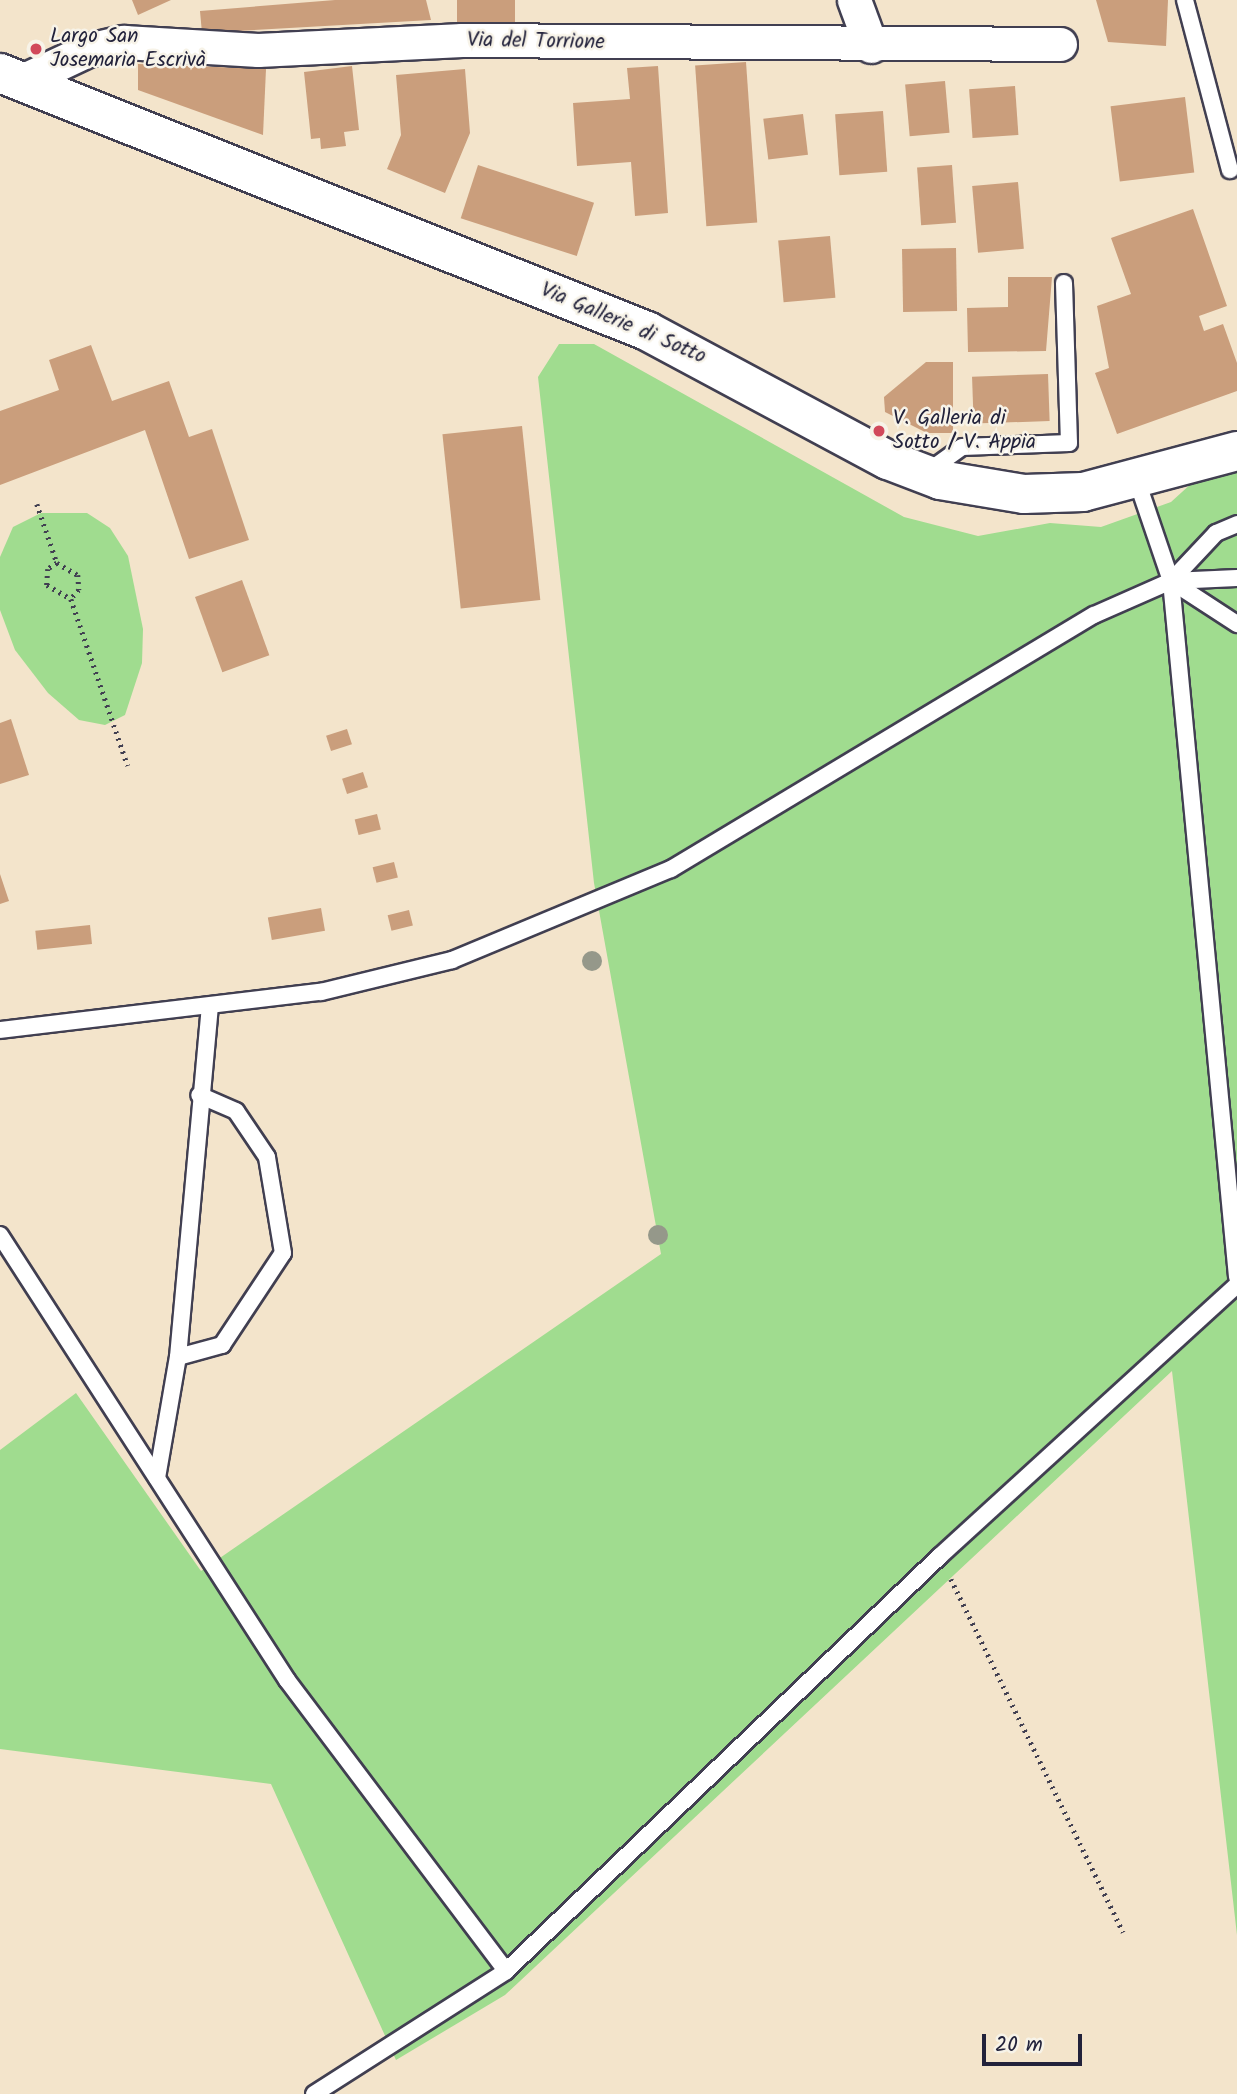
<!DOCTYPE html>
<html>
<head>
<meta charset="utf-8">
<style>
  body { margin:0 }
  #map { position:relative; width:1237px; height:2094px; overflow:hidden; background:#f3e4cb; font-family:Kalam,sans-serif }
  div>[style] { position:absolute }
  .green>* { inset:0; background:#a0dc8f }
  .building>* { inset:0; background:#ca9e7c; transform-origin:0 0 }
  .path>* { height:4.5px; margin-top:-2.25px; transform-origin:0; background:repeating-linear-gradient(90deg,#413f51 0 2px,transparent 0 7px) }
  .roads { filter:drop-shadow(2px 0 #413f51) drop-shadow(-2px 0 #413f51) drop-shadow(0 2px #413f51) drop-shadow(0 -2px #413f51) }
  .service>* { height:16px; margin:-8px; padding:0 8px; transform-origin:8px; border-radius:8px; background:#fff }
  .minor>* { height:33px; margin:-16.5px; padding:0 16.5px; transform-origin:16.5px; border-radius:16.5px; background:#fff }
  .secondary>* { height:38px; margin:-19px; padding:0 19px; transform-origin:19px; border-radius:19px; background:#fff }
  .trees>* { width:20px; height:20px; margin:-10px; border-radius:50%; background:#95988a }
  .dots>* { width:19px; height:19px; translate:-50% -50%; box-sizing:border-box; border:4px solid #f7f3e8; border-radius:50% }
  span { translate:-50% -50%; white-space:nowrap; text-align:center; line-height:1.15; -webkit-text-stroke:5px #f7f3e8; paint-order:stroke }
  .poi-label { font-size:21px; color:#22223b }
  .left { translate:0 -50%; text-align:left }
  .street-label { font-size:21px; color:#22223b }
  .scale { position:absolute; left:982px; top:2034px; width:100px; height:32px; box-sizing:border-box; border:4px solid #22223b; border-top:0; padding-left:9px; font-size:21px; line-height:24px; white-space:nowrap; color:#22223b; -webkit-text-stroke:5px #f7f3e8; paint-order:stroke }
</style>
</head>
<body>
<div id="map">
  <div class="green">
    <i style="clip-path:polygon(559px 344px,594px 344px,904px 517px,978px 536px,1050px 523px,1101px 527px,1171px 502px,1193px 482px,1237px 470px,1237px 1935px,1172px 1371px,505px 1995px,396px 2060px,271px 1784px,0 1749px,0 1450px,76px 1393px,201px 1571px,661px 1254px,594px 883px,538px 377px)"></i>
    <i style="clip-path:polygon(41px 513px,87px 513px,110px 528px,128px 556px,143px 629px,142px 663px,125px 715px,105px 725px,79px 720px,48px 693px,15px 650px,0 610px,0 557px,13px 527px)"></i>
  </div>
  <div class="building">
    <i style="clip-path:polygon(132px 0,171px 0,138px 15px)"></i>
    <i style="clip-path:polygon(335px 0,426px 0,431px 20px,202px 33px,200px 11px)"></i>
    <i style="left:457px;top:0;width:58px;height:31px"></i>
    <i style="clip-path:polygon(1096px 0,1168px 0,1166px 46px,1108px 42px)"></i>
    <i style="left:746px;top:62px;width:161px;height:51px;rotate:86deg"></i>
    <i style="clip-path:polygon(138px 64px,266px 69px,263px 135px,138px 90px)"></i>
    <i style="clip-path:polygon(352px 66px,359px 130px,344px 132px,346px 146px,321px 149px,320px 138px,311px 139px,304px 72px)"></i>
    <i style="clip-path:polygon(658px 66px,668px 213px,635px 216px,631px 162px,577px 166px,573px 103px,630px 99px,627px 68px)"></i>
    <i style="clip-path:polygon(465px 69px,470px 133px,445px 193px,387px 169px,401px 135px,396px 75px)"></i>
    <i style="left:945px;top:81px;width:52px;height:40px;rotate:85deg"></i>
    <i style="left:1015px;top:86px;width:49px;height:46px;rotate:86deg"></i>
    <i style="left:1185px;top:97px;width:76px;height:75px;rotate:83deg"></i>
    <i style="left:883px;top:111px;width:61px;height:48px;rotate:86deg"></i>
    <i style="left:803px;top:114px;width:41px;height:40px;rotate:83deg"></i>
    <i style="left:478px;top:165px;width:122px;height:56px;rotate:18deg"></i>
    <i style="left:952px;top:165px;width:58px;height:35px;rotate:86deg"></i>
    <i style="left:1018px;top:182px;width:67px;height:46px;rotate:85deg"></i>
    <i style="clip-path:polygon(1193px 209px,1227px 306px,1199px 316px,1204px 331px,1223px 324px,1237px 363px,1237px 391px,1117px 434px,1095px 373px,1109px 368px,1097px 306px,1131px 294px,1111px 238px)"></i>
    <i style="left:830px;top:236px;width:62px;height:52px;rotate:85deg"></i>
    <i style="left:956px;top:248px;width:63px;height:54px;rotate:89deg"></i>
    <i style="clip-path:polygon(1008px 277px,1052px 277px,1046px 351px,968px 352px,967px 308px,1008px 307px)"></i>
    <i style="clip-path:polygon(91px 345px,112px 401px,169px 381px,189px 437px,212px 429px,249px 540px,189px 559px,145px 430px,0 485px,0 411px,59px 390px,49px 360px)"></i>
    <i style="clip-path:polygon(926px 362px,953px 362px,953px 433px,927px 433px,885px 412px,884px 397px)"></i>
    <i style="left:1048px;top:374px;width:47px;height:76px;rotate:88deg"></i>
    <i style="left:522px;top:426px;width:175px;height:80px;rotate:84deg"></i>
    <i style="left:242px;top:580px;width:80px;height:50px;rotate:70deg"></i>
    <i style="clip-path:polygon(11px 719px,29px 775px,0 784px,0 723px)"></i>
    <i style="left:347px;top:729px;width:16px;height:22px;rotate:72deg"></i>
    <i style="left:363px;top:772px;width:16px;height:22px;rotate:72deg"></i>
    <i style="left:377px;top:814px;width:16px;height:23px;rotate:76deg"></i>
    <i style="left:394px;top:862px;width:16px;height:22px;rotate:76deg"></i>
    <i style="clip-path:polygon(0 874px,9px 901px,0 904px)"></i>
    <i style="left:321px;top:908px;width:23px;height:54px;rotate:80deg"></i>
    <i style="left:409px;top:910px;width:16px;height:22px;rotate:76deg"></i>
    <i style="left:90px;top:925px;width:19px;height:55px;rotate:84deg"></i>
  </div>
  <div class="path">
    <i style="left:37px;top:504px;width:62px;rotate:71.3deg"></i>
    <i style="left:57px;top:563px;width:24px;rotate:30deg"></i>
    <i style="left:78px;top:575px;width:15px;rotate:86deg"></i>
    <i style="left:79px;top:590px;width:12px;rotate:132deg"></i>
    <i style="left:71px;top:599px;width:176px;rotate:71.2deg"></i>
    <i style="left:57px;top:563px;width:11px;rotate:146deg"></i>
    <i style="left:48px;top:569px;width:16px;rotate:94deg"></i>
    <i style="left:47px;top:585px;width:28px;rotate:30deg"></i>
    <i style="left:951px;top:1579px;width:393px;rotate:64deg"></i>
  </div>
  <div class="roads">
    <div class="service">
      <i style="left:1185px;top:0;width:176px;rotate:75.2deg"></i>
      <i style="left:926px;top:473px;width:44px;rotate:-35.8deg"></i>
      <i style="left:962px;top:447px;width:107px;rotate:-2.1deg"></i>
      <i style="left:1069px;top:443px;width:160px;rotate:-91.8deg"></i>
      <i style="left:1137px;top:481px;width:106px;rotate:71.2deg"></i>
      <i style="left:1171px;top:581px;width:699px;rotate:84.58deg"></i>
      <i style="left:1171px;top:581px;width:66px;rotate:-46.8deg"></i>
      <i style="left:1216px;top:533px;width:23px;rotate:-23deg"></i>
      <i style="left:1171px;top:581px;width:79px;rotate:33.1deg"></i>
      <i style="left:0;top:1030px;width:323px;rotate:-6.8deg"></i>
      <i style="left:321px;top:992px;width:135px;rotate:-13.7deg"></i>
      <i style="left:452px;top:960px;width:237px;rotate:-22.6deg"></i>
      <i style="left:671px;top:869px;width:493px;rotate:-31deg"></i>
      <i style="left:1094px;top:615px;width:84px;rotate:-23.8deg"></i>
      <i style="left:1171px;top:581px;width:66px;rotate:-2.6deg"></i>
      <i style="left:0;top:1235px;width:530px;rotate:57.18deg"></i>
      <i style="left:287px;top:1680px;width:364px;rotate:53deg"></i>
      <i style="left:178px;top:1357px;width:46px;rotate:-15.3deg"></i>
      <i style="left:222px;top:1345px;width:110px;rotate:-56.5deg"></i>
      <i style="left:283px;top:1253px;width:97px;rotate:-99.5deg"></i>
      <i style="left:267px;top:1157px;width:55px;rotate:-124deg"></i>
      <i style="left:236px;top:1111px;width:40px;rotate:-156.6deg"></i>
      <i style="left:157px;top:1478px;width:123px;rotate:-80.2deg"></i>
      <i style="left:178px;top:1357px;width:352px;rotate:-84.8deg"></i>
      <i style="left:314px;top:2094px;width:228px;rotate:-32.6deg"></i>
      <i style="left:506px;top:1971px;width:600px;rotate:-43.72deg"></i>
      <i style="left:940px;top:1556px;width:402px;rotate:-42.4deg"></i>
    </div>
    <div class="minor">
      <i style="left:854px;top:0;width:49px;rotate:69.7deg"></i>
      <i style="left:22px;top:81px;width:73px;rotate:-25.2deg"></i>
      <i style="left:88px;top:50px;width:37px;rotate:-13deg"></i>
      <i style="left:124px;top:42px;width:134px;rotate:3.4deg"></i>
      <i style="left:258px;top:50px;width:204px;rotate:-2.8deg"></i>
      <i style="left:462px;top:40px;width:598px;rotate:0.38deg"></i>
    </div>
    <div class="secondary">
      <i style="left:0;top:73px;width:697px;rotate:21.74deg"></i>
      <i style="left:647px;top:331px;width:273px;rotate:28.2deg"></i>
      <i style="left:888px;top:460px;width:56px;rotate:21deg"></i>
      <i style="left:940px;top:480px;width:85px;rotate:9.5deg"></i>
      <i style="left:1024px;top:494px;width:59px;rotate:-1.9deg"></i>
      <i style="left:1083px;top:492px;width:159px;rotate:-14.9deg"></i>
    </div>
  </div>
  <div class="trees">
    <i style="left:592px;top:961px"></i>
    <i style="left:658px;top:1235px"></i>
  </div>
  <div class="dots">
    <i style="left:36px;top:49px;background:#d1495b"></i>
    <i style="left:879px;top:431px;background:#d1495b"></i>
  </div>
  <div class="poi-label">
    <span class="left" style="left:50px;top:49px">Largo San<br>Josemaria Escrivà</span>
    <span class="left" style="left:893px;top:431px">V. Galleria di<br>Sotto / V. Appia</span>
  </div>
  <div class="street-label">
    <span style="left:536px;top:42px;rotate:1deg">Via del Torrione</span>
    <span style="left:623px;top:324px;rotate:23deg">Via Gallerie di Sotto</span>
  </div>
  <div class="scale">20 m</div>
</div>
</body>
</html>
